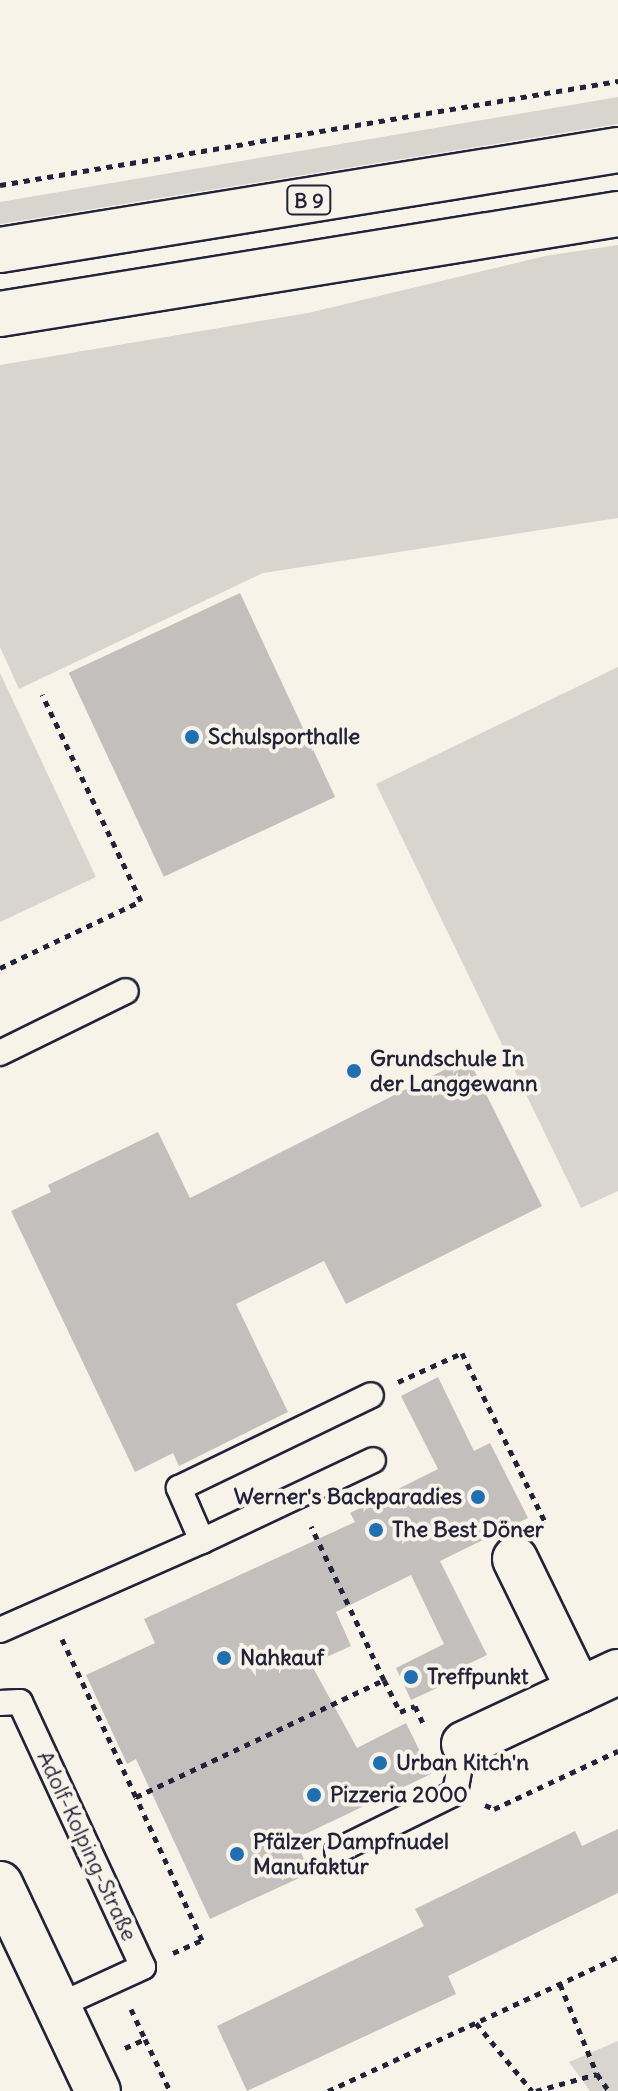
<!DOCTYPE html>
<html>
<head>
<meta charset="utf-8">
<style>
  body { margin:0 }
  #map { position:relative; width:618px; height:2091px; overflow:hidden; background:#f7f3e8; font-family:Delius,sans-serif }
  div>[style] { position:absolute }
  .green>* { inset:0; background:#d8d5cf }
  .building>* { inset:0; background:#c2bfbd; transform-origin:0 0 }
  .path>* { height:5px; margin-top:-2.5px; transform-origin:0; background:repeating-linear-gradient(90deg,#22223b 0 6px,transparent 0 12px) }
  .roads { filter:drop-shadow(2px 0 #22223b) drop-shadow(-2px 0 #22223b) drop-shadow(0 2px #22223b) drop-shadow(0 -2px #22223b) }
  .lane>* { height:24px; margin:-12px; padding:0 12px; transform-origin:12px; border-radius:12px; background:#f7f3e8 }
  .street>* { height:44px; margin:-22px; padding:0 22px; transform-origin:22px; border-radius:22px; background:#f7f3e8 }
  .highway>* { height:44px; margin:-22px; padding:0 22px; transform-origin:22px; border-radius:22px; background:#f7f3e8 }
  .dots>* { width:22px; height:22px; translate:-50% -50%; box-sizing:border-box; border:4px solid #f7f3e8; border-radius:50% }
  span { translate:-50% -50%; white-space:nowrap; text-align:center; line-height:1.15; -webkit-text-stroke:8px #f7f3e8; paint-order:stroke }
  .shield-label span { padding:2px 6px; background:#f7f3e8; border:2px solid; border-radius:6px; -webkit-text-stroke-width:0 }
  .shield-label { font-size:20px; color:#22223b; font-weight:700 }
  .poi-label { font-size:22px; color:#22223b; font-weight:700 }
  .left { translate:0 -50%; text-align:left }
  .right { translate:-100% -50%; text-align:right }
  .street-label { font-size:22px; color:#22223b }
</style>
</head>
<body>
<div id="map">
  <div class="green">
    <i style="clip-path:polygon(618px 97px,618px 124px,0 224px,0 202px)"></i>
    <i style="clip-path:polygon(618px 245px,618px 518px,263px 573px,19px 689px,0 647px,0 365px,308px 313px,545px 256px)"></i>
    <i style="clip-path:polygon(618px 667px,618px 1191px,581px 1208px,376px 784px)"></i>
    <i style="clip-path:polygon(0 673px,96px 877px,0 922px)"></i>
    <i style="clip-path:polygon(618px 2041px,618px 2091px,590px 2091px,569px 2062px)"></i>
  </div>
  <div class="building">
    <i style="left:240px;top:593px;width:225px;height:189px;rotate:65deg"></i>
    <i style="clip-path:polygon(468px 1058px,542px 1206px,346px 1304px,324px 1261px,236px 1304px,288px 1412px,179px 1466px,173px 1453px,135px 1472px,11px 1211px,51px 1192px,48px 1185px,158px 1132px,190px 1198px)"></i>
    <i style="clip-path:polygon(438px 1377px,474px 1451px,490px 1443px,528px 1518px,440px 1561px,487px 1655px,464px 1666px,467px 1674px,411px 1700px,396px 1668px,444px 1644px,411px 1575px,336px 1612px,351px 1646px,311px 1664px,357px 1748px,406px 1723px,431px 1774px,295px 1839px,310px 1873px,210px 1919px,136px 1759px,127px 1764px,86px 1675px,155px 1643px,144px 1619px,355px 1522px,350px 1513px,438px 1469px,401px 1396px)"></i>
    <i style="clip-path:polygon(618px 1829px,618px 1893px,448px 1976px,456px 1994px,247px 2091px,217px 2026px,424px 1926px,415px 1909px,575px 1831px,582px 1846px)"></i>
  </div>
  <div class="path">
    <i style="left:0;top:185px;width:627px;rotate:-9.55deg"></i>
    <i style="left:0;top:968px;width:156px;rotate:-25.4deg"></i>
    <i style="left:141px;top:901px;width:229px;rotate:-115.6deg"></i>
    <i style="left:398px;top:1382px;width:70px;rotate:-24.4deg"></i>
    <i style="left:462px;top:1353px;width:191px;rotate:63.8deg"></i>
    <i style="left:546px;top:1524px;width:4px;rotate:153deg"></i>
    <i style="left:62px;top:1639px;width:174px;rotate:64.9deg"></i>
    <i style="left:384px;top:1680px;width:36px;rotate:63deg"></i>
    <i style="left:400px;top:1712px;width:16px;rotate:-22deg"></i>
    <i style="left:415px;top:1706px;width:21px;rotate:65deg"></i>
    <i style="left:485px;top:1805px;width:10px;rotate:24deg"></i>
    <i style="left:494px;top:1809px;width:137px;rotate:-25.1deg"></i>
    <i style="left:173px;top:1953px;width:32px;rotate:-24deg"></i>
    <i style="left:202px;top:1940px;width:157px;rotate:-114.8deg"></i>
    <i style="left:136px;top:1797px;width:274px;rotate:-25.3deg"></i>
    <i style="left:384px;top:1680px;width:170px;rotate:-115.4deg"></i>
    <i style="left:560px;top:1984px;width:97px;rotate:67.7deg"></i>
    <i style="left:131px;top:2009px;width:33px;rotate:65deg"></i>
    <i style="left:476px;top:2023px;width:88px;rotate:50.5deg"></i>
    <i style="left:125px;top:2048px;width:22px;rotate:-24deg"></i>
    <i style="left:145px;top:2039px;width:58px;rotate:64.3deg"></i>
    <i style="left:328px;top:2091px;width:319px;rotate:-24.8deg"></i>
    <i style="left:536px;top:2091px;width:63px;rotate:-15.6deg"></i>
    <i style="left:597px;top:2074px;width:21px;rotate:55deg"></i>
  </div>
  <div class="roads">
    <div class="lane">
      <i style="left:0;top:1053px;width:140px;rotate:-26.2deg"></i>
      <i style="left:202px;top:1541px;width:189px;rotate:-25.3deg"></i>
      <i style="left:0;top:1630px;width:221px;rotate:-23.8deg"></i>
      <i style="left:202px;top:1541px;width:58px;rotate:-113.5deg"></i>
      <i style="left:179px;top:1488px;width:213px;rotate:-25.8deg"></i>
      <i style="left:0;top:1703px;width:20px;rotate:-3deg"></i>
      <i style="left:20px;top:1702px;width:292px;rotate:65.1deg"></i>
      <i style="left:143px;top:1967px;width:94px;rotate:155.4deg"></i>
      <i style="left:337px;top:1851px;width:131px;rotate:-26.2deg"></i>
      <i style="left:455px;top:1793px;width:50px;rotate:-79.6deg"></i>
    </div>
    <div class="street">
      <i style="left:515px;top:1559px;width:146px;rotate:64deg"></i>
      <i style="left:464px;top:1744px;width:170px;rotate:-25.1deg"></i>
      <i style="left:0;top:1884px;width:229px;rotate:64.7deg"></i>
    </div>
    <div class="highway">
      <i style="left:0;top:250px;width:626px;rotate:-9.19deg"></i>
      <i style="left:0;top:314px;width:626px;rotate:-9.19deg"></i>
    </div>
  </div>
  <div class="dots">
    <i style="left:192px;top:737px;background:#1f6fb2"></i>
    <i style="left:354px;top:1071px;background:#1f6fb2"></i>
    <i style="left:478px;top:1497px;background:#1f6fb2"></i>
    <i style="left:376px;top:1530px;background:#1f6fb2"></i>
    <i style="left:224px;top:1658px;background:#1f6fb2"></i>
    <i style="left:411px;top:1677px;background:#1f6fb2"></i>
    <i style="left:380px;top:1763px;background:#1f6fb2"></i>
    <i style="left:314px;top:1795px;background:#1f6fb2"></i>
    <i style="left:237px;top:1854px;background:#1f6fb2"></i>
  </div>
  <div class="shield-label">
    <span style="left:309px;top:200px">B 9</span>
  </div>
  <div class="poi-label">
    <span class="left" style="left:208px;top:737px">Schulsporthalle</span>
    <span class="left" style="left:370px;top:1071px">Grundschule In<br>der Langgewann</span>
    <span class="right" style="left:462px;top:1497px">Werner's Backparadies</span>
    <span class="left" style="left:392px;top:1530px">The Best Döner</span>
    <span class="left" style="left:240px;top:1658px">Nahkauf</span>
    <span class="left" style="left:427px;top:1677px">Treffpunkt</span>
    <span class="left" style="left:396px;top:1763px">Urban Kitch'n</span>
    <span class="left" style="left:330px;top:1795px">Pizzeria 2000</span>
    <span class="left" style="left:253px;top:1854px">Pfälzer Dampfnudel<br>Manufaktur</span>
  </div>
  <div class="street-label">
    <span style="left:87px;top:1846px;rotate:65deg">Adolf-Kolping-Straße</span>
  </div>
</div>
</body>
</html>
